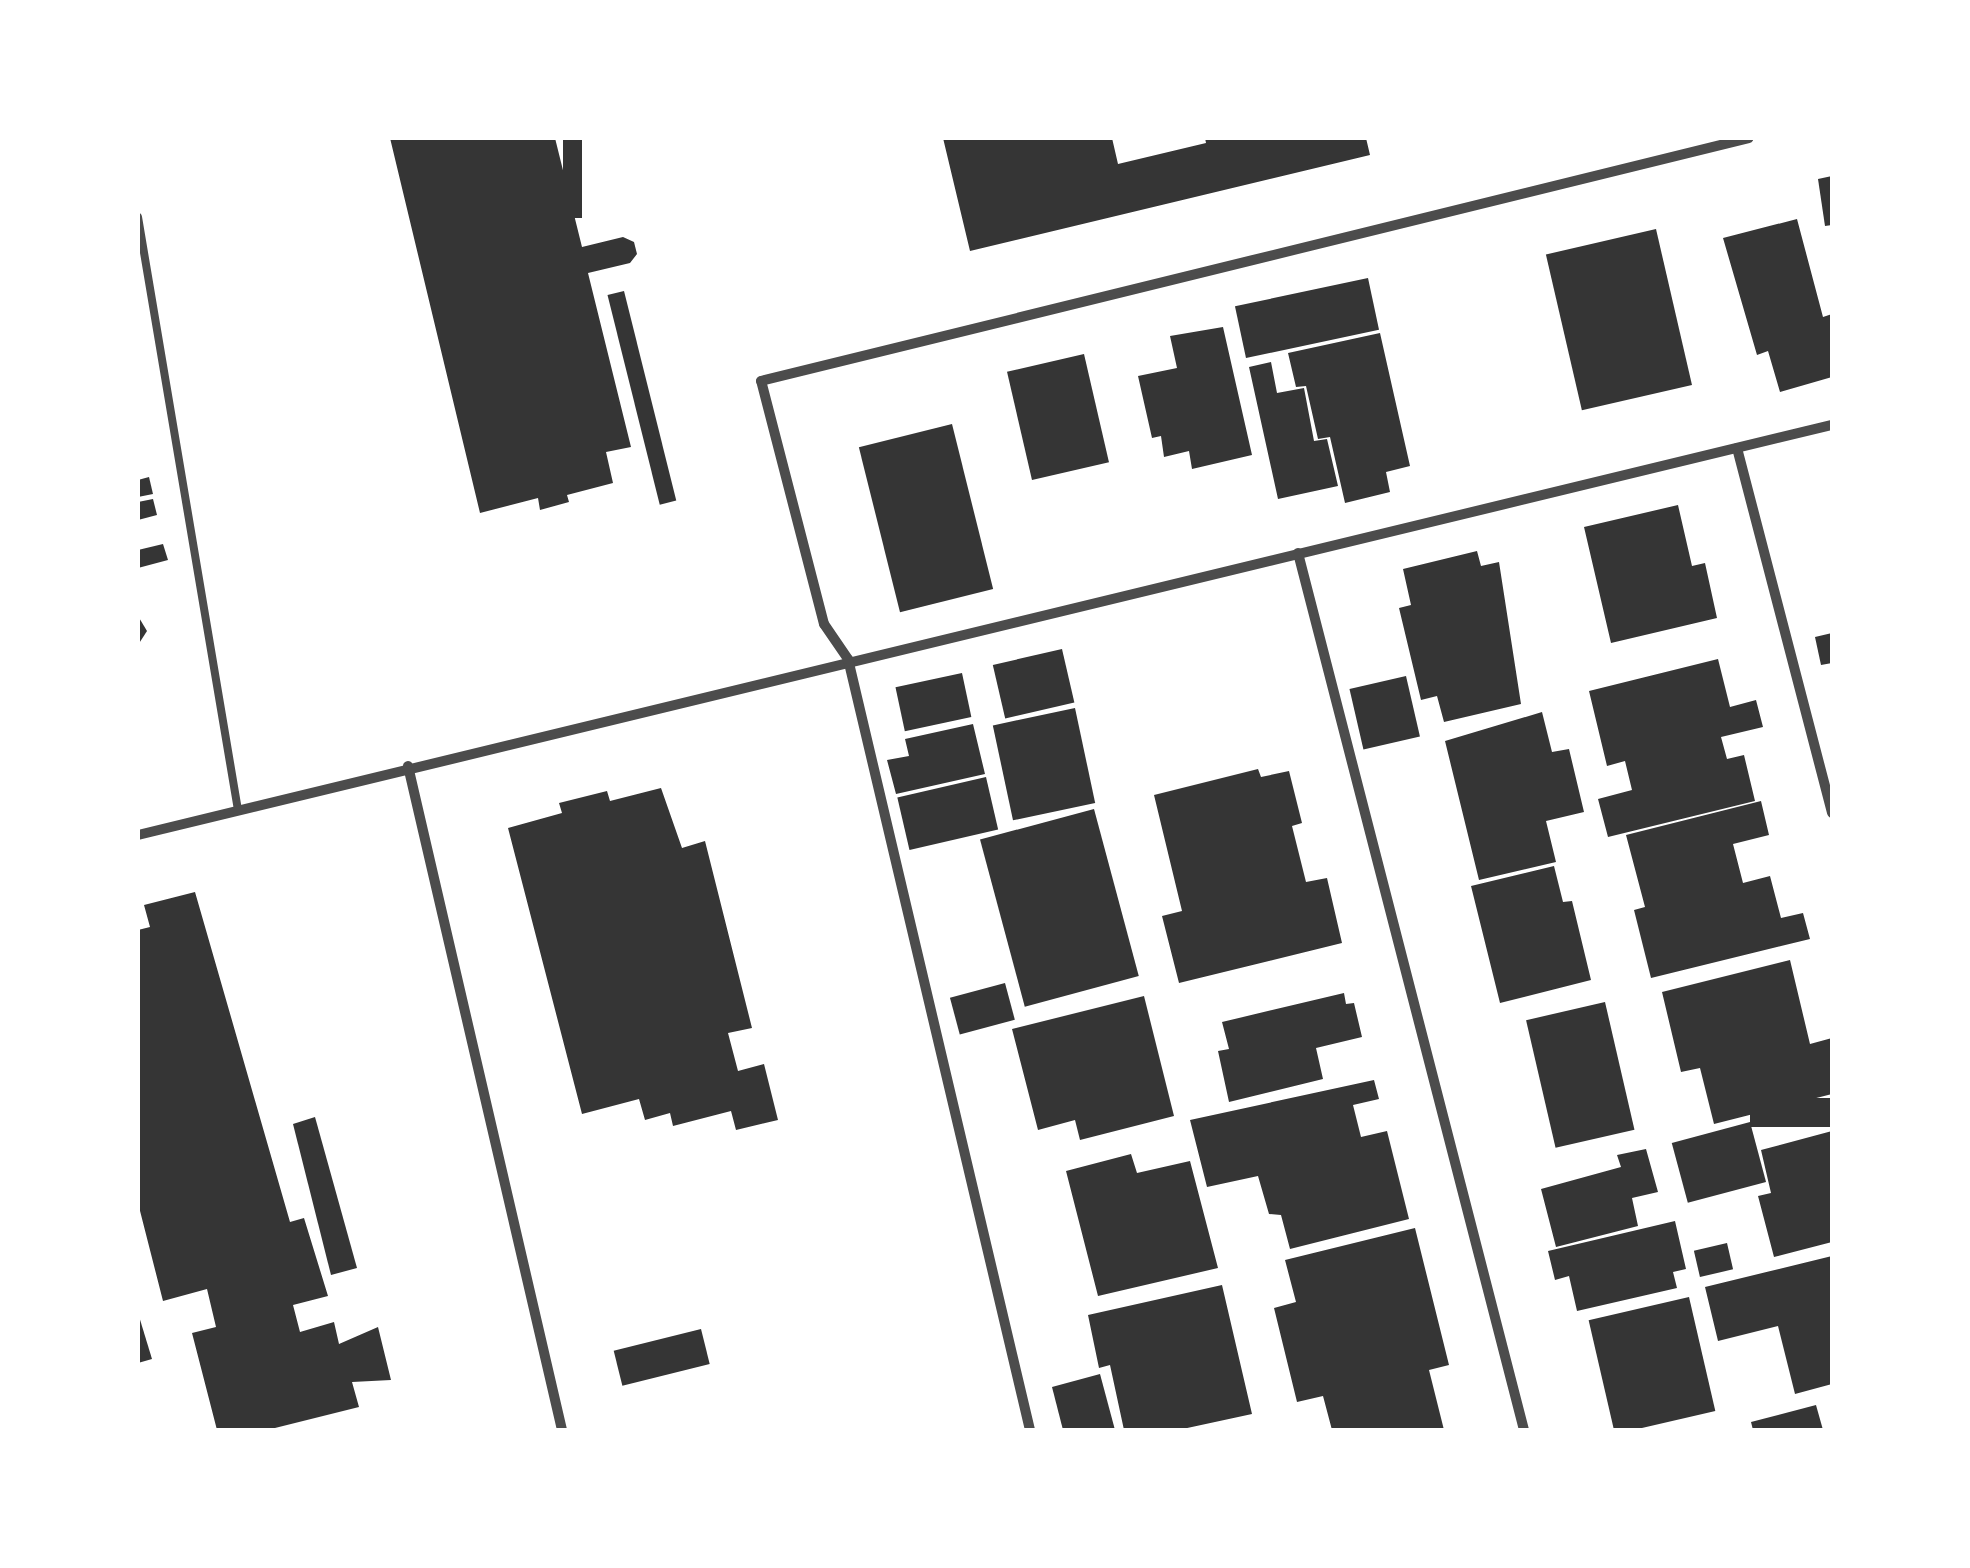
<!DOCTYPE html>
<html>
<head>
<meta charset="utf-8">
<style>
  body { margin:0 }
  #map { position:relative; width:1970px; height:1568px; overflow:hidden; background:#fff; font-family:Ubuntu,sans-serif }
  div>[style] { position:absolute }
  .building>* { inset:0; background:#353535; transform-origin:0 0 }
  .service>* { height:8px; margin:-4px; padding:0 4px; transform-origin:4px; border-radius:4px; background:#4c4c4c }
  .minor>* { height:10px; margin:-5px; padding:0 5px; transform-origin:5px; border-radius:5px; background:#4c4c4c }
  span { translate:-50% -50%; white-space:nowrap; text-align:center; line-height:1.15; -webkit-text-stroke:8px #fff; paint-order:stroke }
  .frame { position:absolute; inset:0; border:140px solid #fff; pointer-events:none }
</style>
</head>
<body>
<div id="map">
  <div class="building">
    <i style="clip-path:polygon(390px 138px,555px 138px,582px 247px,623px 237px,634px 242px,637px 254px,630px 263px,588px 273px,631px 447px,606px 452px,613px 483px,567px 495px,569px 502px,540px 510px,538px 498px,480px 513px)"></i>
    <i style="left:563px;top:138px;width:19px;height:80px"></i>
    <i style="clip-path:polygon(943px 138px,1112px 138px,1118px 164px,1206px 143px,1205px 138px,1366px 138px,1370px 155px,970px 251px)"></i>
    <i style="clip-path:polygon(1832px 176px,1832px 225px,1825px 226px,1818px 179px)"></i>
    <i style="clip-path:polygon(1797px 219px,1823px 317px,1832px 314px,1832px 377px,1780px 392px,1768px 351px,1757px 355px,1723px 238px)"></i>
    <i style="left:1656px;top:229px;width:160px;height:113px;rotate:77deg"></i>
    <i style="left:1368px;top:278px;width:53px;height:136px;rotate:78deg"></i>
    <i style="left:624px;top:291px;width:216px;height:17px;rotate:76deg"></i>
    <i style="clip-path:polygon(1223px 327px,1252px 455px,1192px 469px,1189px 451px,1164px 457px,1161px 436px,1152px 438px,1138px 376px,1177px 368px,1170px 336px)"></i>
    <i style="clip-path:polygon(1380px 333px,1410px 466px,1386px 472px,1390px 492px,1345px 503px,1330px 437px,1318px 439px,1306px 386px,1296px 387px,1288px 353px)"></i>
    <i style="left:1084px;top:354px;width:111px;height:79px;rotate:77deg"></i>
    <i style="clip-path:polygon(1271px 362px,1277px 393px,1304px 388px,1314px 441px,1327px 439px,1338px 486px,1278px 499px,1249px 367px)"></i>
    <i style="left:952px;top:424px;width:170px;height:96px;rotate:76deg"></i>
    <i style="clip-path:polygon(149px 477px,153px 494px,138px 497px,138px 480px)"></i>
    <i style="clip-path:polygon(153px 499px,157px 515px,138px 520px,138px 502px)"></i>
    <i style="clip-path:polygon(1678px 505px,1692px 566px,1705px 563px,1717px 618px,1611px 643px,1584px 527px)"></i>
    <i style="clip-path:polygon(163px 544px,168px 560px,138px 568px,138px 550px)"></i>
    <i style="clip-path:polygon(1477px 551px,1481px 566px,1499px 562px,1521px 704px,1444px 722px,1437px 696px,1421px 700px,1399px 608px,1411px 605px,1403px 569px)"></i>
    <i style="clip-path:polygon(138px 616px,147px 631px,138px 645px)"></i>
    <i style="clip-path:polygon(1832px 633px,1832px 663px,1821px 665px,1815px 637px)"></i>
    <i style="left:1062px;top:649px;width:55px;height:71px;rotate:77deg"></i>
    <i style="clip-path:polygon(1718px 659px,1730px 707px,1756px 700px,1763px 727px,1721px 737px,1727px 759px,1744px 755px,1755px 801px,1608px 837px,1598px 799px,1632px 790px,1625px 761px,1607px 766px,1589px 691px)"></i>
    <i style="left:962px;top:673px;width:45px;height:68px;rotate:78deg"></i>
    <i style="left:1406px;top:676px;width:62px;height:58px;rotate:77deg"></i>
    <i style="left:1075px;top:708px;width:97px;height:84px;rotate:78deg"></i>
    <i style="clip-path:polygon(1542px 712px,1552px 752px,1569px 749px,1584px 812px,1546px 821px,1556px 862px,1479px 880px,1445px 741px)"></i>
    <i style="clip-path:polygon(973px 724px,985px 774px,896px 794px,887px 760px,909px 756px,905px 739px)"></i>
    <i style="clip-path:polygon(1258px 769px,1261px 777px,1289px 771px,1302px 823px,1292px 826px,1306px 882px,1327px 878px,1342px 943px,1179px 983px,1162px 916px,1182px 911px,1154px 795px)"></i>
    <i style="left:986px;top:777px;width:54px;height:91px;rotate:77deg"></i>
    <i style="clip-path:polygon(661px 788px,682px 848px,705px 841px,752px 1028px,728px 1033px,738px 1071px,764px 1064px,778px 1120px,736px 1130px,731px 1111px,673px 1126px,670px 1113px,645px 1120px,639px 1099px,582px 1114px,508px 828px,562px 813px,559px 803px,607px 791px,610px 801px)"></i>
    <i style="clip-path:polygon(1761px 801px,1769px 835px,1733px 844px,1743px 883px,1770px 876px,1781px 918px,1803px 913px,1810px 939px,1651px 978px,1634px 910px,1645px 907px,1626px 835px)"></i>
    <i style="left:1094px;top:809px;width:173px;height:118px;rotate:75deg"></i>
    <i style="clip-path:polygon(1554px 866px,1563px 902px,1572px 901px,1591px 980px,1500px 1003px,1471px 886px)"></i>
    <i style="clip-path:polygon(195px 892px,290px 1222px,304px 1218px,328px 1296px,293px 1305px,300px 1332px,334px 1322px,339px 1344px,378px 1327px,391px 1380px,352px 1382px,359px 1407px,267px 1430px,217px 1430px,192px 1333px,216px 1327px,207px 1289px,163px 1301px,138px 1203px,138px 930px,150px 927px,144px 905px)"></i>
    <i style="clip-path:polygon(1790px 960px,1810px 1044px,1832px 1038px,1832px 1094px,1714px 1124px,1700px 1068px,1681px 1072px,1662px 992px)"></i>
    <i style="left:1005px;top:983px;width:38px;height:57px;rotate:75deg"></i>
    <i style="clip-path:polygon(1344px 993px,1346px 1004px,1354px 1003px,1362px 1037px,1316px 1048px,1323px 1079px,1229px 1102px,1218px 1051px,1229px 1049px,1222px 1022px)"></i>
    <i style="clip-path:polygon(1144px 996px,1174px 1116px,1080px 1140px,1075px 1120px,1038px 1130px,1012px 1029px)"></i>
    <i style="left:1605px;top:1002px;width:131px;height:81px;rotate:77deg"></i>
    <i style="clip-path:polygon(1374px 1080px,1379px 1099px,1353px 1105px,1361px 1137px,1387px 1131px,1409px 1219px,1290px 1249px,1281px 1215px,1269px 1214px,1258px 1176px,1207px 1187px,1190px 1120px)"></i>
    <i style="left:1832px;top:1098px;width:29px;height:82px;rotate:90deg"></i>
    <i style="clip-path:polygon(315px 1117px,357px 1268px,331px 1275px,293px 1124px)"></i>
    <i style="left:1750px;top:1122px;width:62px;height:81px;rotate:75deg"></i>
    <i style="clip-path:polygon(1832px 1131px,1832px 1242px,1774px 1257px,1758px 1196px,1771px 1193px,1761px 1150px)"></i>
    <i style="clip-path:polygon(1646px 1149px,1658px 1192px,1632px 1198px,1638px 1226px,1556px 1247px,1541px 1189px,1621px 1167px,1617px 1155px)"></i>
    <i style="clip-path:polygon(1131px 1154px,1137px 1173px,1190px 1161px,1218px 1268px,1098px 1296px,1066px 1171px)"></i>
    <i style="clip-path:polygon(1675px 1221px,1686px 1269px,1673px 1272px,1677px 1288px,1577px 1311px,1569px 1276px,1555px 1280px,1548px 1251px)"></i>
    <i style="clip-path:polygon(1415px 1228px,1449px 1365px,1429px 1370px,1444px 1430px,1332px 1430px,1323px 1396px,1297px 1402px,1274px 1308px,1296px 1302px,1285px 1260px)"></i>
    <i style="left:1727px;top:1243px;width:27px;height:34px;rotate:77deg"></i>
    <i style="clip-path:polygon(1832px 1256px,1832px 1384px,1795px 1394px,1778px 1326px,1718px 1341px,1705px 1287px)"></i>
    <i style="clip-path:polygon(1222px 1285px,1252px 1414px,1178px 1430px,1124px 1430px,1110px 1365px,1099px 1368px,1088px 1315px)"></i>
    <i style="left:1689px;top:1297px;width:117px;height:103px;rotate:77deg"></i>
    <i style="clip-path:polygon(138px 1313px,152px 1359px,138px 1363px)"></i>
    <i style="left:701px;top:1329px;width:36px;height:90px;rotate:76deg"></i>
    <i style="clip-path:polygon(1100px 1374px,1115px 1430px,1063px 1430px,1052px 1387px)"></i>
    <i style="clip-path:polygon(1816px 1405px,1823px 1430px,1753px 1430px,1751px 1422px)"></i>
  </div>
  <div class="service">
    <i style="left:138px;top:217px;width:601px;rotate:80.43deg"></i>
  </div>
  <div class="minor">
    <i style="left:1737px;top:448px;width:377px;rotate:75.4deg"></i>
    <i style="left:1298px;top:553px;width:906px;rotate:75.55deg"></i>
    <i style="left:408px;top:766px;width:682px;rotate:76.94deg"></i>
    <i style="left:138px;top:835px;width:1743px;rotate:-13.61deg"></i>
    <i style="left:1030px;top:1430px;width:792px;rotate:-103.28deg"></i>
    <i style="left:848px;top:659px;width:42px;rotate:-124.4deg"></i>
    <i style="left:824px;top:624px;width:251px;rotate:-104.5deg"></i>
    <i style="left:761px;top:381px;width:1017px;rotate:-13.82deg"></i>
  </div>
  <div class="frame"></div>
</div>
</body>
</html>
